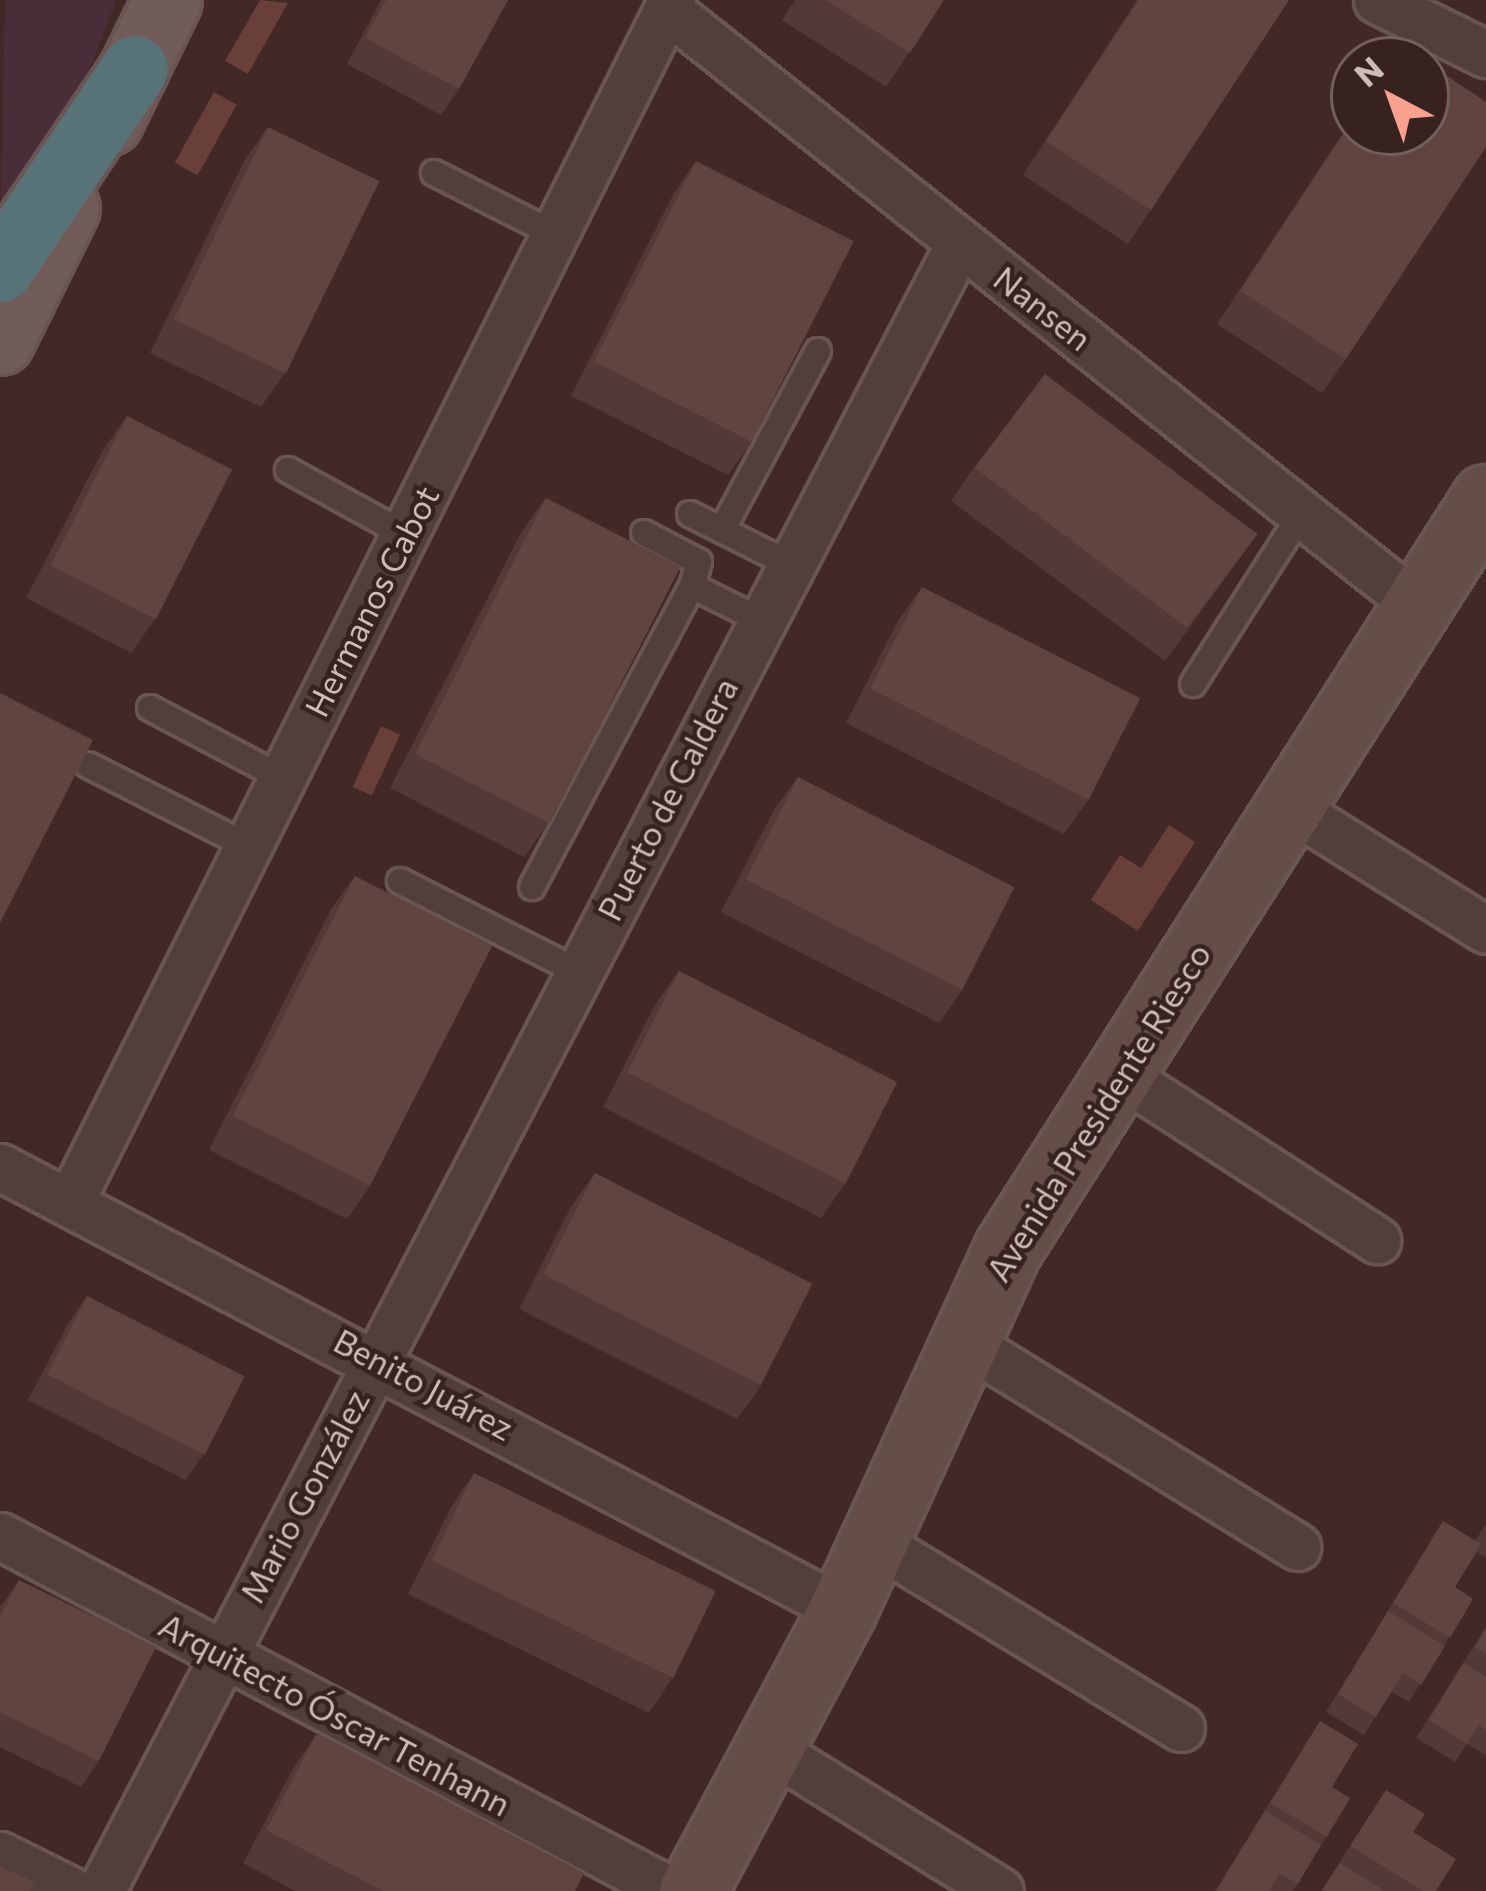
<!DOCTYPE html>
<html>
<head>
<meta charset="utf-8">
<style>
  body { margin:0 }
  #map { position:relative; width:1486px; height:1891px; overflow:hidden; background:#422926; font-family:Commissioner,sans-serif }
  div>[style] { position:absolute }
  .green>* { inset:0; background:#492e3a }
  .water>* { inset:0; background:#694039; transform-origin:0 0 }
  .roads { filter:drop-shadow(3px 0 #695653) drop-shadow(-3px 0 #695653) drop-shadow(0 3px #695653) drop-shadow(0 -3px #695653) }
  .lane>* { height:24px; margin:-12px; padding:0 12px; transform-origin:12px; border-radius:12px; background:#523e3a }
  .street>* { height:45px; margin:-22.5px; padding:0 22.5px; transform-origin:22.5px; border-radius:22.5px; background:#523e3a }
  .secondary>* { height:66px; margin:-33px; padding:0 33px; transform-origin:33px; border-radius:33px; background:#654d48 }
  .primary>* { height:66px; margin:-33px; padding:0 33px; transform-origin:33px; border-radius:33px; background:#725c59 }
  .highway>* { height:66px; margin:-33px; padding:0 33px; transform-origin:33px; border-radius:33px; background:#577378 }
  .wall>* { inset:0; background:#533a37 }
  .building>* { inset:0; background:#604440; transform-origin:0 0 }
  span { translate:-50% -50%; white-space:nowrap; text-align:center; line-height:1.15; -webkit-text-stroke:9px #37221f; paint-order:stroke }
  .street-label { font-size:33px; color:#ccbbb8 }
  .north { position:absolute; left:1330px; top:36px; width:120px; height:120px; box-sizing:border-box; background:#37221f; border:3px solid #735f5c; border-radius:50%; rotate:319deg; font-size:33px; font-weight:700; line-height:48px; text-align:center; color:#ccbbb8 }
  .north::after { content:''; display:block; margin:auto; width:42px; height:54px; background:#faa08f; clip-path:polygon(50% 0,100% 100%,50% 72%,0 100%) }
</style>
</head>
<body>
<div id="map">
  <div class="green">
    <i style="clip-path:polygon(5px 0,116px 0,76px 106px,0 238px)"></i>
  </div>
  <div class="water">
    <i style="clip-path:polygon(260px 0,288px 3px,248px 74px,225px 61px)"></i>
    <i style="left:214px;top:92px;width:26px;height:81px;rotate:29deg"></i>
    <i style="left:381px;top:726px;width:21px;height:67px;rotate:25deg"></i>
    <i style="clip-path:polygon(1169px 825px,1195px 842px,1138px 931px,1091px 900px,1120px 855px,1141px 868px)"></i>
  </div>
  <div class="roads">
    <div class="lane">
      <i style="left:434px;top:173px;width:135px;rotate:26.9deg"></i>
      <i style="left:288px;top:470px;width:132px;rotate:28.9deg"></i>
      <i style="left:690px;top:514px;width:111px;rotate:26.8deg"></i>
      <i style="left:722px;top:530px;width:203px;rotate:-61.8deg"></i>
      <i style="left:644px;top:533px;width:62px;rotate:27.8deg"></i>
      <i style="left:699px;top:562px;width:25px;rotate:106deg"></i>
      <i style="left:692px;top:586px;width:76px;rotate:26.6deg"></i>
      <i style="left:1193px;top:684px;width:203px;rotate:-57.5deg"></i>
      <i style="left:150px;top:708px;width:149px;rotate:27.9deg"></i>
      <i style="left:88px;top:765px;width:179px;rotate:26.9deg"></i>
      <i style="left:400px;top:881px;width:199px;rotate:27deg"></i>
      <i style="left:532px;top:887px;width:341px;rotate:-62deg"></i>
    </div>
    <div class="street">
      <i style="left:1377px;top:0;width:122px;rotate:26.4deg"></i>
      <i style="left:667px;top:9px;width:961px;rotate:38.49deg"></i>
      <i style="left:1291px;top:808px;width:230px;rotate:32deg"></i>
      <i style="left:1117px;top:1072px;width:310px;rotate:32.9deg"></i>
      <i style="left:0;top:1167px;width:952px;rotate:27.72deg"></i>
      <i style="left:70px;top:1202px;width:1344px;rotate:-63.4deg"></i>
      <i style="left:966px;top:1343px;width:389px;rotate:31.6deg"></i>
      <i style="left:0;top:1536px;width:759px;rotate:27.88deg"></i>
      <i style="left:875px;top:1542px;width:358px;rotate:31.3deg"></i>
      <i style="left:770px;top:1749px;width:270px;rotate:31.7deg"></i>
      <i style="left:0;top:1855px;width:80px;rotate:26.6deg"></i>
      <i style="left:101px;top:1891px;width:1859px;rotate:-62.48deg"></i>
    </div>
    <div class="secondary">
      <i style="left:693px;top:1891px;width:319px;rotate:-61.9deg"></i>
      <i style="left:843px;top:1610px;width:398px;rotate:-65.4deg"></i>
      <i style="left:1009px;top:1248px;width:888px;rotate:-57.51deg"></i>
    </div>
    <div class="primary">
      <i style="left:109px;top:121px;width:135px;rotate:-64deg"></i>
      <i style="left:0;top:341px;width:148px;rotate:-63.6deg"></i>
    </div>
    <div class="highway">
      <i style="left:0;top:269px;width:241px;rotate:-56deg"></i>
    </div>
  </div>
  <div class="wall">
    <i style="clip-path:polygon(381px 0,508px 0,459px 89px,441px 115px,347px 64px)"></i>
    <i style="clip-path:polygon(795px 0,944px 0,886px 87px,782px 20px)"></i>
    <i style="clip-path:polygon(1137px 0,1289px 0,1128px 244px,1023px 175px)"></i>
    <i style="clip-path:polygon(1354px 116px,1346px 359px,1322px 393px,1217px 324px)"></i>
    <i style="clip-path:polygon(268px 127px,284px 374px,261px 407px,150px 353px,244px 161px)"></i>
    <i style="clip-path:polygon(696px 161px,752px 442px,728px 475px,571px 396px,673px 195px)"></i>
    <i style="clip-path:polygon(127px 416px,155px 619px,131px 653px,26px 598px,103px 450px)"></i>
    <i style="clip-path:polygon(974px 467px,1258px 533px,1165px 661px,951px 501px)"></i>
    <i style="clip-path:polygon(546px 498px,548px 823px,524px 857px,390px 788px,522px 531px)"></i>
    <i style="clip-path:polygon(922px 587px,1088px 800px,1064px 834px,846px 723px,898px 621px)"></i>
    <i style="clip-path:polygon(798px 777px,963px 989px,939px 1023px,721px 912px,774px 810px)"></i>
    <i style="clip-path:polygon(355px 876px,371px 1185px,347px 1219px,209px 1150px,331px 909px)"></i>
    <i style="clip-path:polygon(679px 971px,845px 1184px,821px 1218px,603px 1107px,655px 1005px)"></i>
    <i style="clip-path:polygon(595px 1173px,761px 1386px,737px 1419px,519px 1309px,571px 1207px)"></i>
    <i style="clip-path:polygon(87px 1296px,204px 1454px,185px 1480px,28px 1400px,69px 1322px)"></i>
    <i style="clip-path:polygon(474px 1473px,672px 1679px,649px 1713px,408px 1594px,451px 1507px)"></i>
    <i style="clip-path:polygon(1443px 1521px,1475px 1541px,1486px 1524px,1486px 1558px,1477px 1552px,1455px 1587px,1473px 1599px,1409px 1702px,1391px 1692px,1364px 1735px,1326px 1712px)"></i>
    <i style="clip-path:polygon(19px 1580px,99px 1761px,81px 1787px,0 1747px,0 1607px)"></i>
    <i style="clip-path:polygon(1486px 1626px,1486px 1755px,1467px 1744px,1455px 1762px,1416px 1738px)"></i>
    <i style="clip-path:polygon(1320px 1721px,1332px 1787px,1350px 1798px,1293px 1891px,1215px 1891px)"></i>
    <i style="clip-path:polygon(317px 1733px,575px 1891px,295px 1891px,243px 1863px,294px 1767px)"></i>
    <i style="clip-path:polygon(1386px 1790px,1413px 1832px,1436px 1891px,1321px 1891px)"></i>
  </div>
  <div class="building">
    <i style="clip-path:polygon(386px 0,508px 0,459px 89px,365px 38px)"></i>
    <i style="clip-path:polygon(826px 0,944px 0,910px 53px)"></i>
    <i style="clip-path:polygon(1139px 0,1289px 0,1151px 210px,1046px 141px)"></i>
    <i style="clip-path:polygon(1401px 46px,1423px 60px,1392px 60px)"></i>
    <i style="clip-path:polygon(1426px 62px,1486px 102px,1486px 147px,1346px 359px,1240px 291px,1354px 118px,1354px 132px,1426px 132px)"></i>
    <i style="left:268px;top:127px;width:124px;height:214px;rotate:26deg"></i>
    <i style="left:696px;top:161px;width:177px;height:225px;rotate:27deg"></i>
    <i style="left:1045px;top:374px;width:266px;height:117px;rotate:37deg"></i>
    <i style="left:127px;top:416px;width:118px;height:168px;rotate:27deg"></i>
    <i style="left:546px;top:498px;width:151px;height:288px;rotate:27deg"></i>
    <i style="left:922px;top:587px;width:245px;height:114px;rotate:27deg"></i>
    <i style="clip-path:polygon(0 693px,93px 740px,0 923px)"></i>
    <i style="left:798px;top:777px;width:243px;height:115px;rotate:27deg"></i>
    <i style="left:355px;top:876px;width:154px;height:269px;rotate:27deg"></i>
    <i style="left:679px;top:971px;width:245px;height:114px;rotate:27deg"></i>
    <i style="left:595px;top:1173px;width:244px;height:114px;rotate:27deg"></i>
    <i style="left:87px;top:1296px;width:177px;height:88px;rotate:27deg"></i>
    <i style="left:474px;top:1473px;width:269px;height:97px;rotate:26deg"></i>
    <i style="clip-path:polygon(1443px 1521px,1481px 1544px,1455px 1587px,1473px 1599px,1450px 1638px,1393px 1603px)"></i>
    <i style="clip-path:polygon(19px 1580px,156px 1647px,99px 1761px,0 1712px,0 1617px)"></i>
    <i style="clip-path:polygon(1388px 1611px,1445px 1646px,1421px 1685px,1403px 1673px,1376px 1717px,1338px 1694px)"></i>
    <i style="clip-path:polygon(1486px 1629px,1486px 1654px,1475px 1647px)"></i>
    <i style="clip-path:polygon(1464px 1663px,1486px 1677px,1486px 1730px,1479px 1725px,1467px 1744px,1429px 1720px)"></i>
    <i style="clip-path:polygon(1320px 1721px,1358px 1744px,1332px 1787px,1350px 1798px,1327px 1837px,1270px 1803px)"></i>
    <i style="clip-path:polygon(317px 1733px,584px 1873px,575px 1891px,383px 1891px,266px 1830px)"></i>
    <i style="clip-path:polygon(1386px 1790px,1425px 1814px,1413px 1832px,1456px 1859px,1436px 1891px,1423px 1891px,1350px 1846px)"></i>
    <i style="clip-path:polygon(1265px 1811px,1321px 1845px,1298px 1884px,1279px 1873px,1269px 1891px,1216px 1891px)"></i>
    <i style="clip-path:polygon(1340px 1863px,1385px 1891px,1322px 1891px)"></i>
    <i style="clip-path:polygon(0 1866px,34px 1882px,30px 1891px,0 1891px)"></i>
  </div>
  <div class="street-label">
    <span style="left:1043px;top:308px;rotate:38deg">Nansen</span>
    <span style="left:371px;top:601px;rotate:-63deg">Hermanos Cabot</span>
    <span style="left:667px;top:799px;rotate:-63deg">Puerto de Caldera</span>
    <span style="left:1098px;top:1112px;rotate:-58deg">Avenida Presidente Riesco</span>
    <span style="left:424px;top:1384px;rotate:28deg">Benito Juárez</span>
    <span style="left:304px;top:1496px;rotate:-62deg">Mario González</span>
    <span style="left:335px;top:1714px;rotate:28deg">Arquitecto Óscar Tenhann</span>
  </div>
  <div class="north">N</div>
</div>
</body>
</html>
